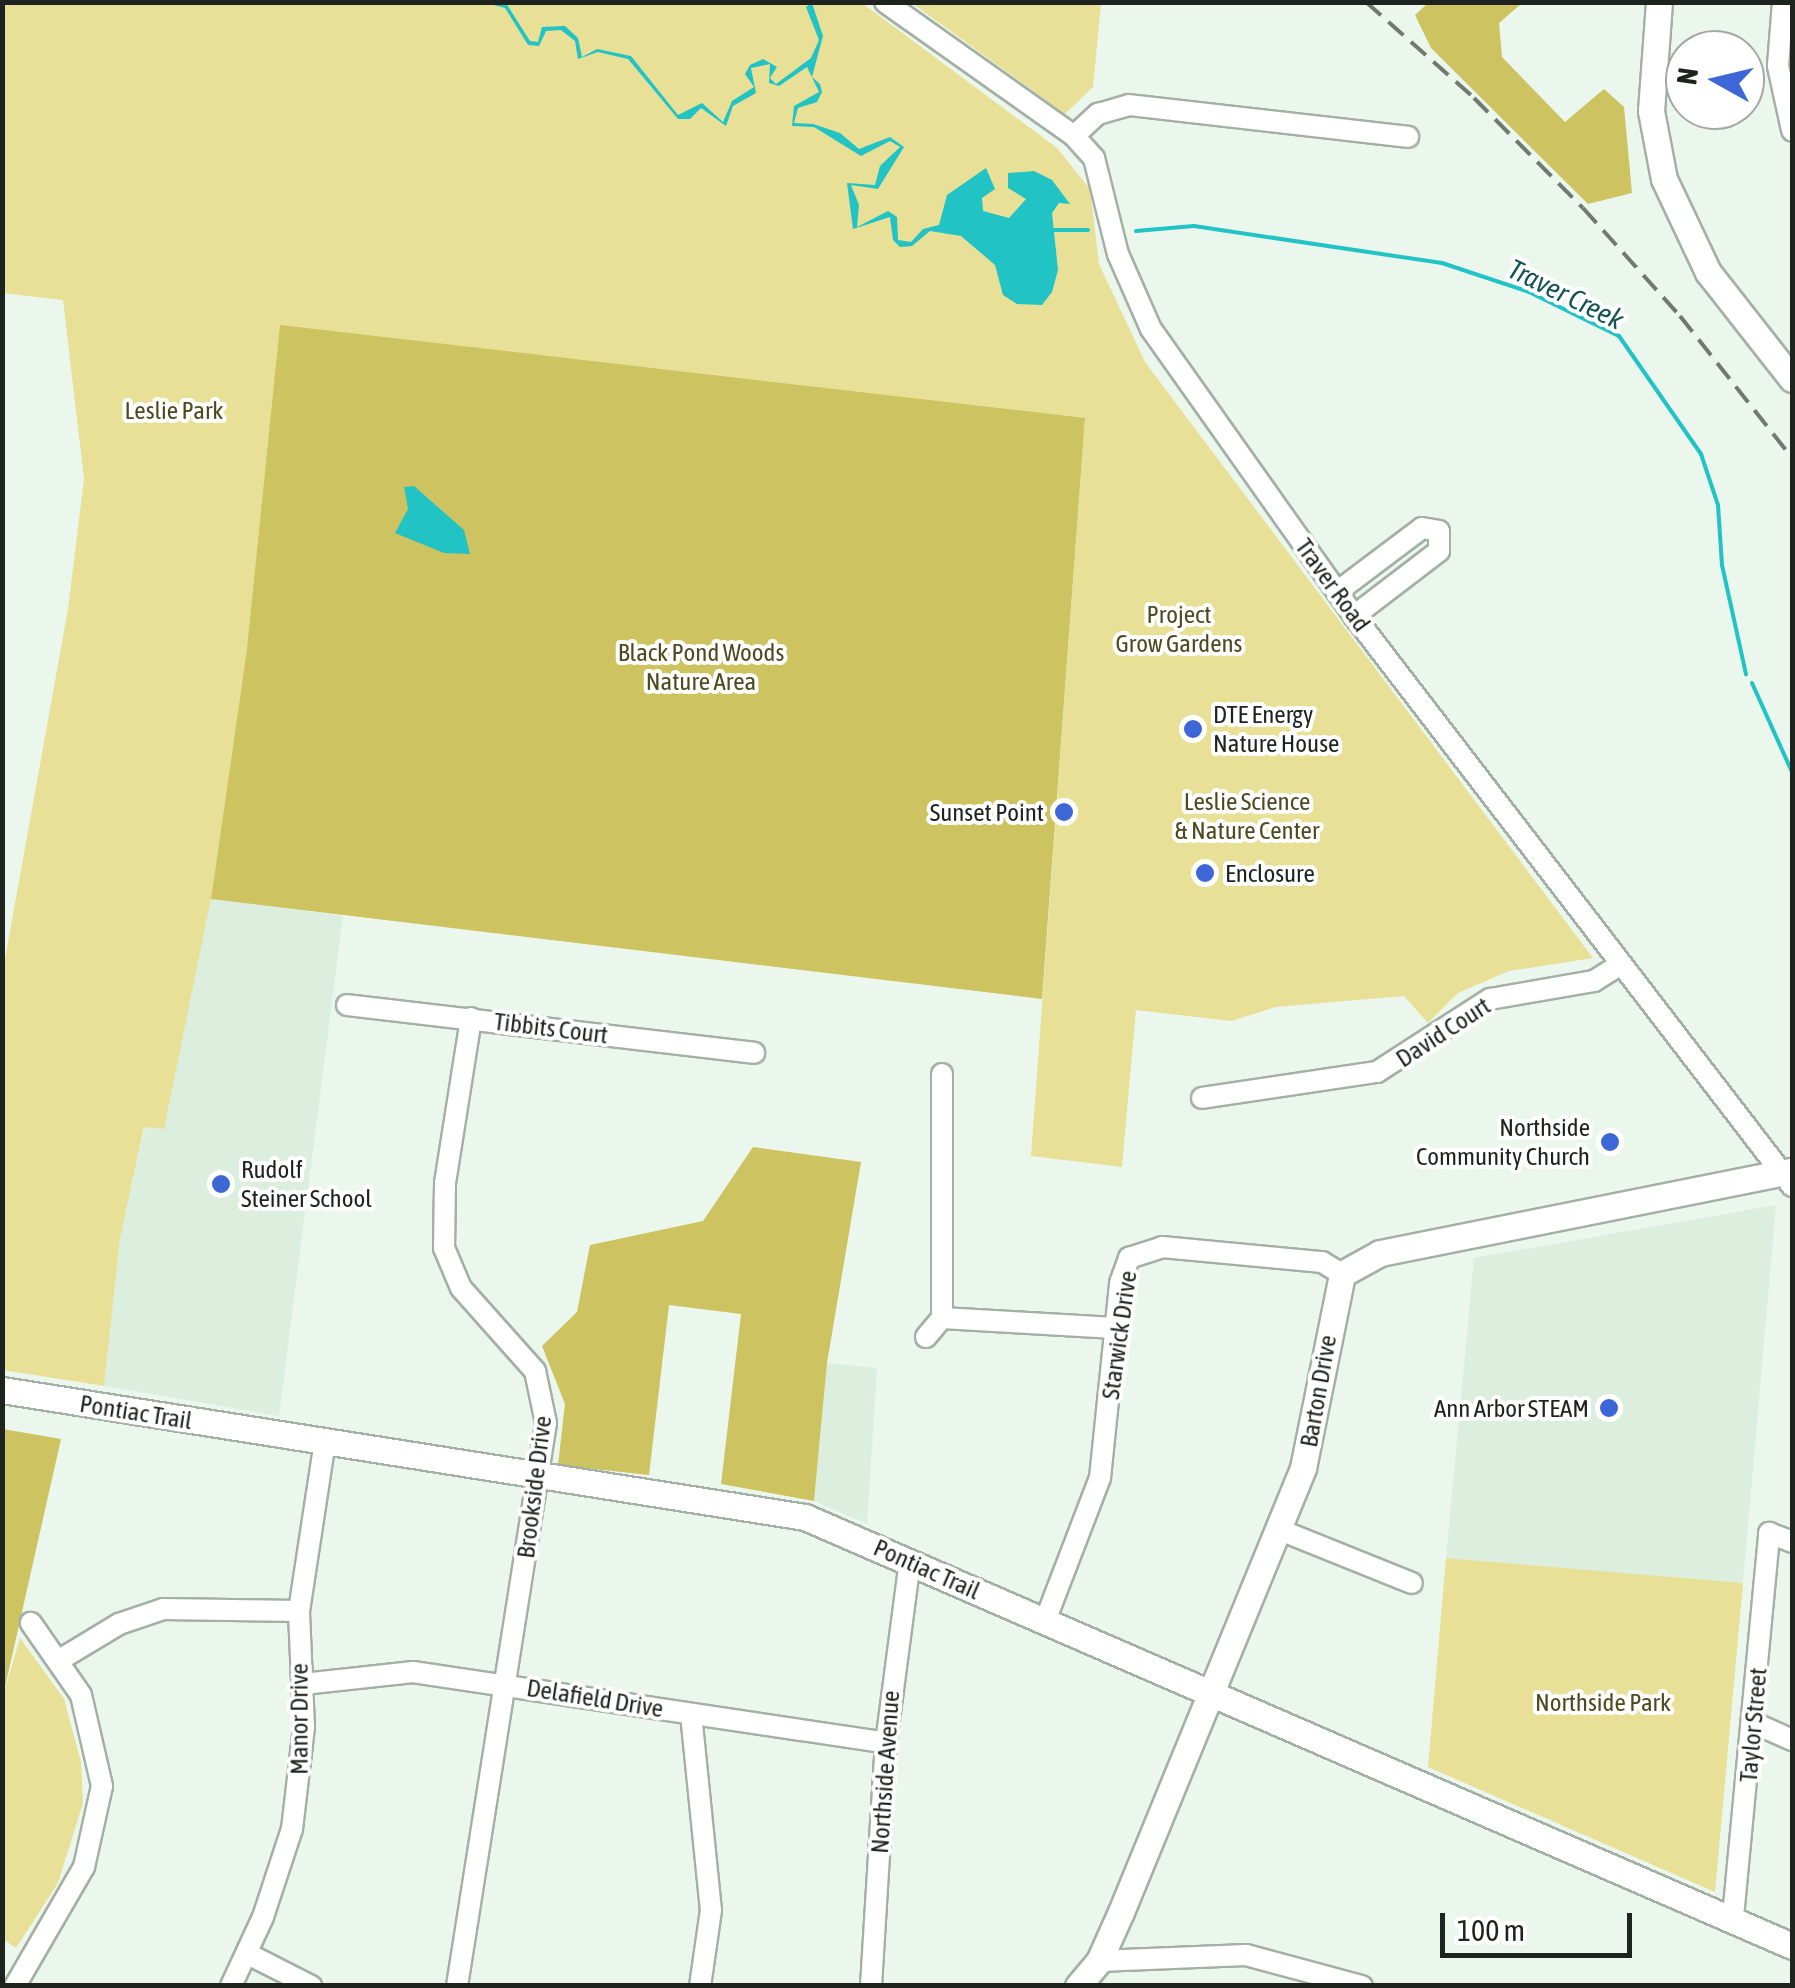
<!DOCTYPE html>
<html>
<head>
<meta charset="utf-8">
<style>
  body { margin:0 }
  #map { position:relative; width:1795px; height:1988px; overflow:hidden; background:#ebf7ed; font-family:"Asap Condensed",sans-serif }
  div>[style] { position:absolute }
  .built>* { inset:0; background:#dceede }
  .green>* { inset:0; background:#e7e096 }
  .forest>* { inset:0; background:#cdc360 }
  .water>* { inset:0; background:#21c3c4 }
  .stream>* { height:4px; margin:-2px; padding:0 2px; transform-origin:2px; border-radius:2px; background:#21c3c4 }
  .roads { filter:drop-shadow(2px 0 #a4afa6) drop-shadow(-2px 0 #a4afa6) drop-shadow(0 2px #a4afa6) drop-shadow(0 -2px #a4afa6) }
  .minor>* { height:20px; margin:-10px; padding:0 10px; transform-origin:10px; border-radius:10px; background:#fff }
  .major>* { height:25px; margin:-12.5px; padding:0 12.5px; transform-origin:12.5px; border-radius:12.5px; background:#fff }
  .rail>* { height:4px; margin-top:-2px; transform-origin:0; background:repeating-linear-gradient(90deg,#717973 0 20px,transparent 0 30px) }
  .dots>* { width:28px; height:28px; translate:-50% -50%; box-sizing:border-box; border:5px solid #fff; border-radius:50% }
  span { translate:-50% -50%; white-space:nowrap; text-align:center; line-height:1.15; -webkit-text-stroke:8px #fff; paint-order:stroke }
  .park-label { font-size:25px; color:#4e4a20 }
  .street-label { font-size:25px; color:#1e231f }
  .poi-label { font-size:25px; color:#1e231f }
  .left { translate:0 -50%; text-align:left }
  .right { translate:-100% -50%; text-align:right }
  .water-label { font-size:28px; color:#165454; font-style:italic }
  .frame { position:absolute; inset:0; border:5px solid #1e231f; pointer-events:none }
  .north { position:absolute; left:1665px; top:30px; width:100px; height:100px; box-sizing:border-box; background:#fff; border:2px solid #a5a7a5; border-radius:50%; rotate:278deg; font-size:28px; font-weight:700; line-height:40px; text-align:center; color:#1e231f }
  .north::after { content:''; display:block; margin:auto; width:35px; height:45px; background:#3d66d7; clip-path:polygon(50% 0,100% 100%,50% 72%,0 100%) }
  .scale { position:absolute; left:1440px; top:1913px; width:192px; height:45px; box-sizing:border-box; border:5px solid #1e231f; border-top:0; padding-left:12px; font-size:30px; line-height:35px; white-space:nowrap; color:#1e231f; -webkit-text-stroke:8px #fff; paint-order:stroke }
</style>
</head>
<body>
<div id="map">
  <div class="built">
    <i style="clip-path:polygon(211px 899px,343px 916px,279px 1416px,104px 1386px,120px 1239px,145px 1126px,164px 1128px)"></i>
    <i style="clip-path:polygon(1776px 1205px,1743px 1583px,1446px 1558px,1474px 1258px)"></i>
    <i style="clip-path:polygon(827px 1363px,877px 1368px,867px 1524px,814px 1501px)"></i>
  </div>
  <div class="green">
    <i style="clip-path:polygon(3px 3px,862px 3px,1057px 148px,1090px 189px,1099px 264px,1145px 362px,1593px 958px,1509px 971px,1458px 993px,1428px 1023px,1404px 996px,1276px 1007px,1231px 1021px,1136px 1010px,1122px 1167px,1031px 1156px,1085px 418px,247px 649px,211px 899px,164px 1129px,144px 1127px,120px 1239px,104px 1386px,3px 1370px,3px 970px,68px 609px,84px 479px,63px 300px,3px 293px)"></i>
    <i style="clip-path:polygon(912px 3px,1101px 3px,1093px 87px,1065px 114px)"></i>
    <i style="clip-path:polygon(1446px 1558px,1743px 1583px,1715px 1892px,1428px 1767px)"></i>
    <i style="clip-path:polygon(20px 1638px,64px 1699px,81px 1762px,83px 1803px,58px 1883px,16px 1948px,3px 1939px,3px 1696px)"></i>
  </div>
  <div class="forest">
    <i style="clip-path:polygon(1428px 3px,1522px 3px,1499px 23px,1502px 57px,1565px 122px,1604px 89px,1624px 107px,1632px 193px,1588px 204px,1431px 48px,1415px 15px)"></i>
    <i style="clip-path:polygon(280px 325px,1085px 418px,1042px 999px,211px 899px,247px 649px)"></i>
    <i style="clip-path:polygon(753px 1147px,861px 1162px,827px 1363px,814px 1501px,721px 1484px,741px 1314px,669px 1305px,649px 1475px,558px 1465px,565px 1404px,542px 1346px,577px 1312px,590px 1245px,703px 1221px)"></i>
    <i style="clip-path:polygon(3px 1429px,61px 1439px,3px 1696px)"></i>
  </div>
  <div class="water">
    <i style="clip-path:polygon(486px 3px,506px 3px,530px 41px,538px 42px,542px 27px,565px 26px,578px 38px,582px 57px,597px 49px,631px 56px,678px 115px,702px 103px,723px 122px,732px 101px,754px 87px,745px 74px,750px 65px,763px 59px,777px 67px,770px 78px,776px 84px,811px 58px,819px 40px,806px 7px,812px 3px,823px 36px,812px 77px,820px 84px,822px 92px,817px 102px,798px 108px,794px 123px,813px 124px,840px 133px,859px 149px,890px 137px,904px 147px,878px 189px,851px 185px,859px 205px,857px 227px,888px 211px,897px 217px,898px 240px,911px 242px,923px 229px,939px 225px,947px 195px,986px 168px,995px 189px,982px 198px,983px 211px,1009px 218px,1026px 199px,1008px 188px,1008px 173px,1034px 171px,1052px 180px,1070px 204px,1059px 203px,1052px 213px,1058px 270px,1052px 292px,1042px 305px,1017px 304px,1003px 295px,995px 265px,961px 236px,930px 231px,912px 246px,900px 247px,893px 240px,890px 217px,853px 229px,847px 183px,875px 185px,880px 166px,900px 147px,890px 141px,861px 156px,814px 127px,792px 126px,794px 106px,819px 92px,807px 67px,779px 86px,769px 83px,770px 64px,751px 68px,756px 93px,733px 106px,726px 126px,701px 108px,690px 119px,678px 119px,628px 59px,598px 52px,578px 59px,575px 41px,561px 30px,546px 31px,539px 46px,528px 45px,505px 8px)"></i>
    <i style="clip-path:polygon(414px 486px,464px 530px,470px 554px,444px 553px,395px 533px,408px 509px,404px 487px)"></i>
  </div>
  <div class="stream">
    <i style="left:1053px;top:230px;width:35px"></i>
    <i style="left:1136px;top:231px;width:58px;rotate:-4.9deg"></i>
    <i style="left:1194px;top:226px;width:251px;rotate:8.5deg"></i>
    <i style="left:1442px;top:263px;width:92px;rotate:18.4deg"></i>
    <i style="left:1529px;top:292px;width:100px;rotate:26.1deg"></i>
    <i style="left:1619px;top:336px;width:144px;rotate:55.2deg"></i>
    <i style="left:1701px;top:454px;width:54px;rotate:71.6deg"></i>
    <i style="left:1718px;top:505px;width:60px;rotate:86.2deg"></i>
    <i style="left:1722px;top:565px;width:112px;rotate:77.6deg"></i>
    <i style="left:1752px;top:683px;width:98px;rotate:65.8deg"></i>
  </div>
  <div class="roads">
    <div class="minor">
      <i style="left:885px;top:2px;width:232px;rotate:35.3deg"></i>
      <i style="left:1074px;top:136px;width:30px;rotate:48deg"></i>
      <i style="left:1094px;top:158px;width:99px;rotate:76deg"></i>
      <i style="left:1118px;top:254px;width:82px;rotate:66.3deg"></i>
      <i style="left:1151px;top:329px;width:352px;rotate:54.7deg"></i>
      <i style="left:1354px;top:616px;width:719px;rotate:52.46deg"></i>
      <i style="left:1783px;top:2px;width:64px;rotate:94.5deg"></i>
      <i style="left:1778px;top:66px;width:66px;rotate:77.7deg"></i>
      <i style="left:1074px;top:136px;width:33px;rotate:-43deg"></i>
      <i style="left:1098px;top:114px;width:32px;rotate:-16deg"></i>
      <i style="left:1129px;top:105px;width:281px;rotate:6.5deg"></i>
      <i style="left:1337px;top:592px;width:106px;rotate:-37deg"></i>
      <i style="left:1422px;top:528px;width:17px;rotate:10deg"></i>
      <i style="left:1439px;top:531px;width:20px;rotate:90deg"></i>
      <i style="left:1439px;top:551px;width:107px;rotate:142.6deg"></i>
      <i style="left:347px;top:1005px;width:410px;rotate:6.7deg"></i>
      <i style="left:942px;top:1074px;width:244px;rotate:90deg"></i>
      <i style="left:942px;top:1318px;width:173px;rotate:3.3deg"></i>
      <i style="left:1202px;top:1098px;width:177px;rotate:-8.5deg"></i>
      <i style="left:1377px;top:1072px;width:135px;rotate:-32.9deg"></i>
      <i style="left:1490px;top:999px;width:106px;rotate:-9.8deg"></i>
      <i style="left:1594px;top:981px;width:31px;rotate:-32deg"></i>
      <i style="left:926px;top:1337px;width:25px;rotate:-50deg"></i>
      <i style="left:1280px;top:1530px;width:142px;rotate:21.9deg"></i>
      <i style="left:1045px;top:1621px;width:153px;rotate:-69deg"></i>
      <i style="left:1100px;top:1478px;width:196px;rotate:-84.1deg"></i>
      <i style="left:1120px;top:1283px;width:27px;rotate:-70deg"></i>
      <i style="left:1129px;top:1258px;width:35px;rotate:-18deg"></i>
      <i style="left:1162px;top:1247px;width:161px;rotate:5.4deg"></i>
      <i style="left:1322px;top:1262px;width:23px;rotate:31deg"></i>
      <i style="left:61px;top:1659px;width:68px;rotate:-31.1deg"></i>
      <i style="left:119px;top:1624px;width:46px;rotate:-18.8deg"></i>
      <i style="left:163px;top:1609px;width:136px;rotate:0.8deg"></i>
      <i style="left:303px;top:1684px;width:111px;rotate:-6.2deg"></i>
      <i style="left:413px;top:1672px;width:478px;rotate:8.5deg"></i>
      <i style="left:691px;top:1714px;width:197px;rotate:84.2deg"></i>
      <i style="left:711px;top:1910px;width:77px;rotate:98.2deg"></i>
      <i style="left:1754px;top:1723px;width:42px;rotate:24.1deg"></i>
      <i style="left:1733px;top:1917px;width:386px;rotate:-84.6deg"></i>
      <i style="left:1769px;top:1533px;width:25px;rotate:21deg"></i>
      <i style="left:248px;top:1954px;width:71px;rotate:26.9deg"></i>
      <i style="left:1099px;top:1961px;width:147px;rotate:-2.3deg"></i>
      <i style="left:1246px;top:1955px;width:120px;rotate:15deg"></i>
      <i style="left:15px;top:1986px;width:138px;rotate:-59.9deg"></i>
      <i style="left:84px;top:1867px;width:83px;rotate:-77.5deg"></i>
      <i style="left:102px;top:1786px;width:93px;rotate:-103deg"></i>
      <i style="left:81px;top:1695px;width:88px;rotate:-124.8deg"></i>
      <i style="left:231px;top:1986px;width:76px;rotate:-65.1deg"></i>
      <i style="left:263px;top:1917px;width:93px;rotate:-71.8deg"></i>
      <i style="left:292px;top:1829px;width:103px;rotate:-83.3deg"></i>
      <i style="left:304px;top:1727px;width:116px;rotate:-92.5deg"></i>
      <i style="left:299px;top:1611px;width:171px;rotate:-81.3deg"></i>
      <i style="left:457px;top:1986px;width:570px;rotate:-81.02deg"></i>
      <i style="left:546px;top:1423px;width:53px;rotate:-101.9deg"></i>
      <i style="left:535px;top:1371px;width:111px;rotate:-131.7deg"></i>
      <i style="left:461px;top:1288px;width:43px;rotate:-113deg"></i>
      <i style="left:444px;top:1248px;width:65px;rotate:-89.1deg"></i>
      <i style="left:445px;top:1183px;width:167px;rotate:-81deg"></i>
      <i style="left:871px;top:1986px;width:243px;rotate:-86.5deg"></i>
      <i style="left:886px;top:1743px;width:184px;rotate:-82.5deg"></i>
    </div>
    <div class="major">
      <i style="left:1659px;top:2px;width:109px;rotate:94.2deg"></i>
      <i style="left:1651px;top:111px;width:69px;rotate:79.2deg"></i>
      <i style="left:1664px;top:179px;width:103px;rotate:64.7deg"></i>
      <i style="left:1708px;top:272px;width:136px;rotate:51.9deg"></i>
      <i style="left:2px;top:1390px;width:813px;rotate:8.99deg"></i>
      <i style="left:805px;top:1517px;width:1076px;rotate:23.49deg"></i>
      <i style="left:1078px;top:1986px;width:33px;rotate:-50deg"></i>
      <i style="left:1099px;top:1961px;width:54px;rotate:-65.8deg"></i>
      <i style="left:1121px;top:1912px;width:480px;rotate:-67.7deg"></i>
      <i style="left:1303px;top:1468px;width:198px;rotate:-78.6deg"></i>
      <i style="left:1342px;top:1274px;width:43px;rotate:-28.9deg"></i>
      <i style="left:1380px;top:1253px;width:420px;rotate:-11.3deg"></i>
    </div>
  </div>
  <div class="rail">
    <i style="left:1366px;top:2px;width:144px;rotate:41.6deg"></i>
    <i style="left:1474px;top:98px;width:155px;rotate:45.3deg"></i>
    <i style="left:1583px;top:208px;width:145px;rotate:48.1deg"></i>
    <i style="left:1680px;top:316px;width:181px;rotate:51.7deg"></i>
  </div>
  <div class="dots">
    <i style="left:1193px;top:729px;background:#3d66d7"></i>
    <i style="left:1064px;top:812px;background:#3d66d7"></i>
    <i style="left:1205px;top:873px;background:#3d66d7"></i>
    <i style="left:1610px;top:1142px;background:#3d66d7"></i>
    <i style="left:221px;top:1184px;background:#3d66d7"></i>
    <i style="left:1609px;top:1408px;background:#3d66d7"></i>
  </div>
  <div class="park-label">
    <span style="left:174px;top:410px">Leslie Park</span>
    <span style="left:1179px;top:629px">Project<br>Grow Gardens</span>
    <span style="left:701px;top:667px">Black Pond Woods<br>Nature Area</span>
    <span style="left:1247px;top:816px">Leslie Science<br>&amp; Nature Center</span>
    <span style="left:1603px;top:1702px">Northside Park</span>
  </div>
  <div class="street-label">
    <span style="left:1333px;top:585px;rotate:54deg">Traver Road</span>
    <span style="left:551px;top:1028px;rotate:7deg">Tibbits Court</span>
    <span style="left:1443px;top:1032px;rotate:-33deg">David Court</span>
    <span style="left:1119px;top:1335px;rotate:-82deg">Starwick Drive</span>
    <span style="left:1318px;top:1391px;rotate:-80deg">Barton Drive</span>
    <span style="left:136px;top:1412px;rotate:9deg">Pontiac Trail</span>
    <span style="left:534px;top:1487px;rotate:-83deg">Brookside Drive</span>
    <span style="left:927px;top:1569px;rotate:24deg">Pontiac Trail</span>
    <span style="left:595px;top:1698px;rotate:9deg">Delafield Drive</span>
    <span style="left:299px;top:1719px;rotate:-90deg">Manor Drive</span>
    <span style="left:1753px;top:1725px;rotate:-85deg">Taylor Street</span>
    <span style="left:885px;top:1772px;rotate:-86deg">Northside Avenue</span>
  </div>
  <div class="poi-label">
    <span class="left" style="left:1213px;top:729px">DTE Energy<br>Nature House</span>
    <span class="right" style="left:1044px;top:812px">Sunset Point</span>
    <span class="left" style="left:1225px;top:873px">Enclosure</span>
    <span class="right" style="left:1590px;top:1142px">Northside<br>Community Church</span>
    <span class="left" style="left:241px;top:1184px">Rudolf<br>Steiner School</span>
    <span class="right" style="left:1589px;top:1408px">Ann Arbor STEAM</span>
  </div>
  <div class="water-label">
    <span style="left:1566px;top:294px;rotate:26deg">Traver Creek</span>
  </div>
  <div class="frame"></div>
  <div class="north">N</div>
  <div class="scale">100 m</div>
</div>
</body>
</html>
